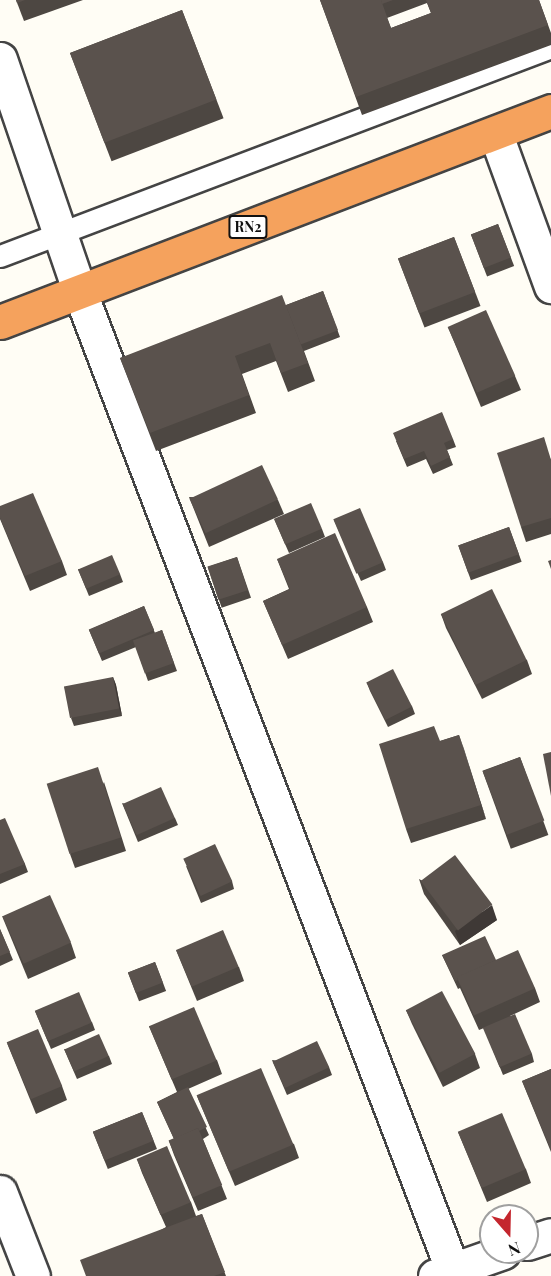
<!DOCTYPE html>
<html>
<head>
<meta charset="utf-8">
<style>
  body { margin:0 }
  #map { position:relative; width:551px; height:1276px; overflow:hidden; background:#fffdf5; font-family:"Playfair Display",serif }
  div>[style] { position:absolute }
  .roads { filter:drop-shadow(2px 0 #444) drop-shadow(-2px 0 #444) drop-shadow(0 2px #444) drop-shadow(0 -2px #444) }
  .lane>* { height:21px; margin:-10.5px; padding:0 10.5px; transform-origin:10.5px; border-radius:10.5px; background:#fff }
  .street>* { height:33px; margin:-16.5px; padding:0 16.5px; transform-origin:16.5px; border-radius:16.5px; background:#fff }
  .highway>* { height:33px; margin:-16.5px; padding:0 16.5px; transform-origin:16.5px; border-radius:16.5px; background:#f5a25d }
  .wall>* { inset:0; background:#4d4742; transform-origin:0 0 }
  .shaded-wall>* { inset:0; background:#3f3936 }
  .building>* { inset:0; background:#5a524d; transform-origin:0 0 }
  span { translate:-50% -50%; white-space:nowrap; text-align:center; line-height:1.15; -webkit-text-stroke:6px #fff; paint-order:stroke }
  .shield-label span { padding:2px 4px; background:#fff; border:2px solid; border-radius:4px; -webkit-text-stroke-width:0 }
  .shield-label { font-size:14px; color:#111; font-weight:700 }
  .north { position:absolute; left:479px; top:1204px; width:60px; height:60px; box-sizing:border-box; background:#fff; border:2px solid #a0a0a0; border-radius:50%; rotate:160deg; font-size:16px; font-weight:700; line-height:24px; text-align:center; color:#111 }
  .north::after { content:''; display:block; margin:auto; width:21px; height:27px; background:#c4262e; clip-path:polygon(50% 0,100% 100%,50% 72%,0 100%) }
</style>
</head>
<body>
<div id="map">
  <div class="roads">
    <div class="lane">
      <i style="left:0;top:256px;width:589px;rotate:-20.77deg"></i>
    </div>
    <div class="street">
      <i style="left:0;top:59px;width:244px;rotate:71.1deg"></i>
      <i style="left:79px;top:290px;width:1055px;rotate:69.13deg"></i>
      <i style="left:496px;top:135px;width:161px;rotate:70deg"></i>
      <i style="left:0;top:1192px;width:90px;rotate:68.6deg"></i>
      <i style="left:527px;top:1243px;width:25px;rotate:-18deg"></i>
      <i style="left:435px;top:1276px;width:72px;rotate:-19.4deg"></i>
    </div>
    <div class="highway">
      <i style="left:0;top:322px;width:590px;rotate:-20.95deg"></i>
    </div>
  </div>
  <div class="wall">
    <i style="clip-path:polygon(16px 0,83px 0,24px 21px)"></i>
    <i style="clip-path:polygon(evenodd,320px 0,539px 0,551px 33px,551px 45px,362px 115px,320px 0,427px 3px,431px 13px,391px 28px,387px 18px,427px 3px)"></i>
    <i style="left:182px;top:10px;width:116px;height:120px;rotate:69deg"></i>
    <i style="left:498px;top:224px;width:45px;height:29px;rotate:69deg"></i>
    <i style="left:454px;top:237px;width:74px;height:60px;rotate:69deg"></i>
    <i style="clip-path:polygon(323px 291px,340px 337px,304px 351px,315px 381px,288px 392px,276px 361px,242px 374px,256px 413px,156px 451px,120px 358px,286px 305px)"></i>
    <i style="clip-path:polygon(448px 327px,515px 376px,521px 390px,481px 407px)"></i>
    <i style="clip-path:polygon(453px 439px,456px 447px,447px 450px,453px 465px,433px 474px,426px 459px,407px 467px,396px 441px)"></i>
    <i style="clip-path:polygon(551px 458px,551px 534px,526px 542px,521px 527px)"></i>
    <i style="clip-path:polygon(189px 497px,278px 500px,284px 514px,209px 547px)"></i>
    <i style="clip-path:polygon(0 506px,62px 561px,67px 575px,30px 591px,0 519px)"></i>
    <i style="clip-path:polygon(274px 519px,322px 529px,325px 537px,289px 553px)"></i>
    <i style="clip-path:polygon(334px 520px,383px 562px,386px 570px,361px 581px)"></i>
    <i style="left:509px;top:527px;width:37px;height:54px;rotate:70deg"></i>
    <i style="left:237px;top:557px;width:43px;height:31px;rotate:71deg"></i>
    <i style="clip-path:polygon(277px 559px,367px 607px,373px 622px,288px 659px,263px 601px,289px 589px)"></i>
    <i style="clip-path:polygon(78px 569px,120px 574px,123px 582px,89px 596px)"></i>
    <i style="clip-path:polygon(144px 606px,155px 633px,162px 630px,177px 671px,148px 681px,136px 647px,102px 661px,89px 630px)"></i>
    <i style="clip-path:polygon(441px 614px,527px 660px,532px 674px,482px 699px,446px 628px)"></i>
    <i style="clip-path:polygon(113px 677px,116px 685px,122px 716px,74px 726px,71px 718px)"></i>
    <i style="clip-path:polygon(367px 683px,412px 706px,415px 714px,388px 727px,370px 691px)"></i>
    <i style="clip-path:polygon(459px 735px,486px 819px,411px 843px,406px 829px,440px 741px)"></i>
    <i style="left:520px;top:757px;width:83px;height:40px;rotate:70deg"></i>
    <i style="clip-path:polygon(104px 782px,126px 851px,75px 868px,70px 854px)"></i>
    <i style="clip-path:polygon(122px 803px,175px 818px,178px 825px,138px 842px)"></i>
    <i style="clip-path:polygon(0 820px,25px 864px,28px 872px,0 884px)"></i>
    <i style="clip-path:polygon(186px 866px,232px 881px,234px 889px,201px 903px)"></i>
    <i style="clip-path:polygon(419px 879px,497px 920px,460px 945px,424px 894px)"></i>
    <i style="clip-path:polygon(2px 916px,71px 943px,76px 958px,28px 979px)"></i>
    <i style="clip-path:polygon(0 929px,13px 960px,0 966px)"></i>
    <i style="clip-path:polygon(176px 950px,239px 967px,244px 981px,197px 1001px)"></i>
    <i style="clip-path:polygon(442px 955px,496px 960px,535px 988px,540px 1002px,510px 1016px,532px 1054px,534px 1062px,503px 1075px,484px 1028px,479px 1030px,460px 988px,458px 989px)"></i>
    <i style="left:155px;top:962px;width:31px;height:29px;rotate:69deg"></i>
    <i style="clip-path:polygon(406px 1010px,475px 1054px,480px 1068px,443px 1087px,412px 1024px)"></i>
    <i style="clip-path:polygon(35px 1011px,92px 1022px,95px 1030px,51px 1049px)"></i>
    <i style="clip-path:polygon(149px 1026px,217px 1060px,222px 1074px,188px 1089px,209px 1135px,203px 1139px,227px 1199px,198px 1211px,174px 1155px,169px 1141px,174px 1139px,157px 1102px,177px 1092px)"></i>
    <i style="clip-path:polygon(7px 1043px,62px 1086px,67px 1100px,36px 1114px)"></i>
    <i style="clip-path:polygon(64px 1049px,109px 1056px,112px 1064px,77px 1079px)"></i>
    <i style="clip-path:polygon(272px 1060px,329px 1067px,332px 1075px,287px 1095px)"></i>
    <i style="clip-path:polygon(551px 1069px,551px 1152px,522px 1081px)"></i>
    <i style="clip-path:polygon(197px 1096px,294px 1144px,299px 1158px,235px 1186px)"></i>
    <i style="left:142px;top:1112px;width:40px;height:53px;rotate:68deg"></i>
    <i style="clip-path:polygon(458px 1132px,526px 1169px,531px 1183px,487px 1202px)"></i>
    <i style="clip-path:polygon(137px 1159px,191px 1202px,196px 1216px,202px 1214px,226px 1276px,86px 1276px,166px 1227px,142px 1173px)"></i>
  </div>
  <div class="shaded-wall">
    <i style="clip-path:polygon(113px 677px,116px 685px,122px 716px,119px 708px)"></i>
    <i style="clip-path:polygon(459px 735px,464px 749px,486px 819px,481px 805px)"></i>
    <i style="clip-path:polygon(492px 905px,497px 920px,460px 945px,455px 931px)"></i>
  </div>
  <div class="building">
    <i style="clip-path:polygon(16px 0,25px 0,17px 3px)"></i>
    <i style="clip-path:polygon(320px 0,381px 0,391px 28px,431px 13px,426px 0,539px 0,548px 25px,356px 97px)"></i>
    <i style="clip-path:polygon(381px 0,393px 0,382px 4px)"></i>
    <i style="left:182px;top:10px;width:96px;height:120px;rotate:69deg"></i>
    <i style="left:498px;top:224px;width:36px;height:29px;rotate:69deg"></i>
    <i style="left:454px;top:237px;width:59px;height:60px;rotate:69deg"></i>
    <i style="left:323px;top:291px;width:42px;height:40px;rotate:69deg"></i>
    <i style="clip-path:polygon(282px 295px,308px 363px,281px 373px,270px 343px,235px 356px,249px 395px,150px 433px,120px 358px)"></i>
    <i style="left:486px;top:310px;width:72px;height:42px;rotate:66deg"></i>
    <i style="clip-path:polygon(442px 412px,453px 439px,444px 443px,450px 457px,431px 466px,424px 451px,404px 459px,393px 433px)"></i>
    <i style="clip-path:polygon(544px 437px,551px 460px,551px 518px,521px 527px,497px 453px)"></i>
    <i style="left:262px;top:465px;width:38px;height:80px;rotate:65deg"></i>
    <i style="clip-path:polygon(33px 493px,62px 561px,25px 576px,0 518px,0 506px)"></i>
    <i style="left:311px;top:503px;width:28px;height:40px;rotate:67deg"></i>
    <i style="left:360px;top:508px;width:59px;height:29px;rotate:67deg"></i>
    <i style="left:509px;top:527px;width:29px;height:54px;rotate:70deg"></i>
    <i style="clip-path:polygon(335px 533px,367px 607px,282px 645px,263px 601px,290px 589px,277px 559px)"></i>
    <i style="left:112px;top:555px;width:21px;height:37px;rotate:67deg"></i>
    <i style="left:237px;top:557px;width:35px;height:31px;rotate:72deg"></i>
    <i style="clip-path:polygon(551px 560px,551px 569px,548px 561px)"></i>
    <i style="left:492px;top:589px;width:79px;height:57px;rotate:64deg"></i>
    <i style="left:144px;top:606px;width:26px;height:60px;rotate:67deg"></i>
    <i style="left:162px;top:630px;width:35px;height:31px;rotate:70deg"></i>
    <i style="left:393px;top:669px;width:42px;height:30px;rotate:63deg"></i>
    <i style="left:113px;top:677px;width:32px;height:50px;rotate:79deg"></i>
    <i style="clip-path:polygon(434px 726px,440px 741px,459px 735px,481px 805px,406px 829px,379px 744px)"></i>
    <i style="clip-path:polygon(551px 752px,551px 796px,543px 754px)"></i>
    <i style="left:520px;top:757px;width:68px;height:40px;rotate:69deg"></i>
    <i style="left:98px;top:767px;width:74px;height:54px;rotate:72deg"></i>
    <i style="left:161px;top:787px;width:34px;height:42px;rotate:66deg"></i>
    <i style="clip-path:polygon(5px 818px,25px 864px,0 874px,0 820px)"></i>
    <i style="left:215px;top:844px;width:41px;height:35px;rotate:65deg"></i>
    <i style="left:455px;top:855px;width:62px;height:43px;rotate:53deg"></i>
    <i style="left:50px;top:895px;width:52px;height:52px;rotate:66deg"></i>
    <i style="clip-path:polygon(0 929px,10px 952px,0 956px)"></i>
    <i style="left:223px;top:930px;width:40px;height:51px;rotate:67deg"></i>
    <i style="clip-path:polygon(485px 936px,496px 960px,457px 978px,458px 980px,455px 981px,442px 955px)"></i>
    <i style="left:518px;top:950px;width:42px;height:67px;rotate:66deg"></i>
    <i style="left:155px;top:962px;width:22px;height:29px;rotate:69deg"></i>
    <i style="left:442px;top:991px;width:71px;height:41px;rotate:62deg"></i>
    <i style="left:79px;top:992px;width:33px;height:48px;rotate:67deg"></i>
    <i style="left:194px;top:1007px;width:58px;height:49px;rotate:67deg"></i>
    <i style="left:515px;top:1014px;width:43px;height:35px;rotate:67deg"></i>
    <i style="left:38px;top:1029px;width:62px;height:34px;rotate:67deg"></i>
    <i style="left:99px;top:1034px;width:24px;height:38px;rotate:66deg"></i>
    <i style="left:317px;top:1041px;width:29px;height:49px;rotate:65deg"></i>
    <i style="left:261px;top:1068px;width:83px;height:70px;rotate:67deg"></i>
    <i style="clip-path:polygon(551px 1069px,551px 1150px,522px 1081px)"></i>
    <i style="clip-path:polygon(188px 1087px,207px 1127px,199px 1131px,198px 1128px,174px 1139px,157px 1102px)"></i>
    <i style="left:142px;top:1112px;width:31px;height:53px;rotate:68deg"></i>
    <i style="left:502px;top:1113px;width:61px;height:48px;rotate:67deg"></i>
    <i style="left:198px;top:1128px;width:62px;height:32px;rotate:67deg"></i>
    <i style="left:167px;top:1146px;width:61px;height:33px;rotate:67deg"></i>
    <i style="clip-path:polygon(202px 1214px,225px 1272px,214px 1276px,86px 1276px,80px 1260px)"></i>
  </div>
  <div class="shield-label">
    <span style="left:248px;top:227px">RN2</span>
  </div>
  <div class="north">N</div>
</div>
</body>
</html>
